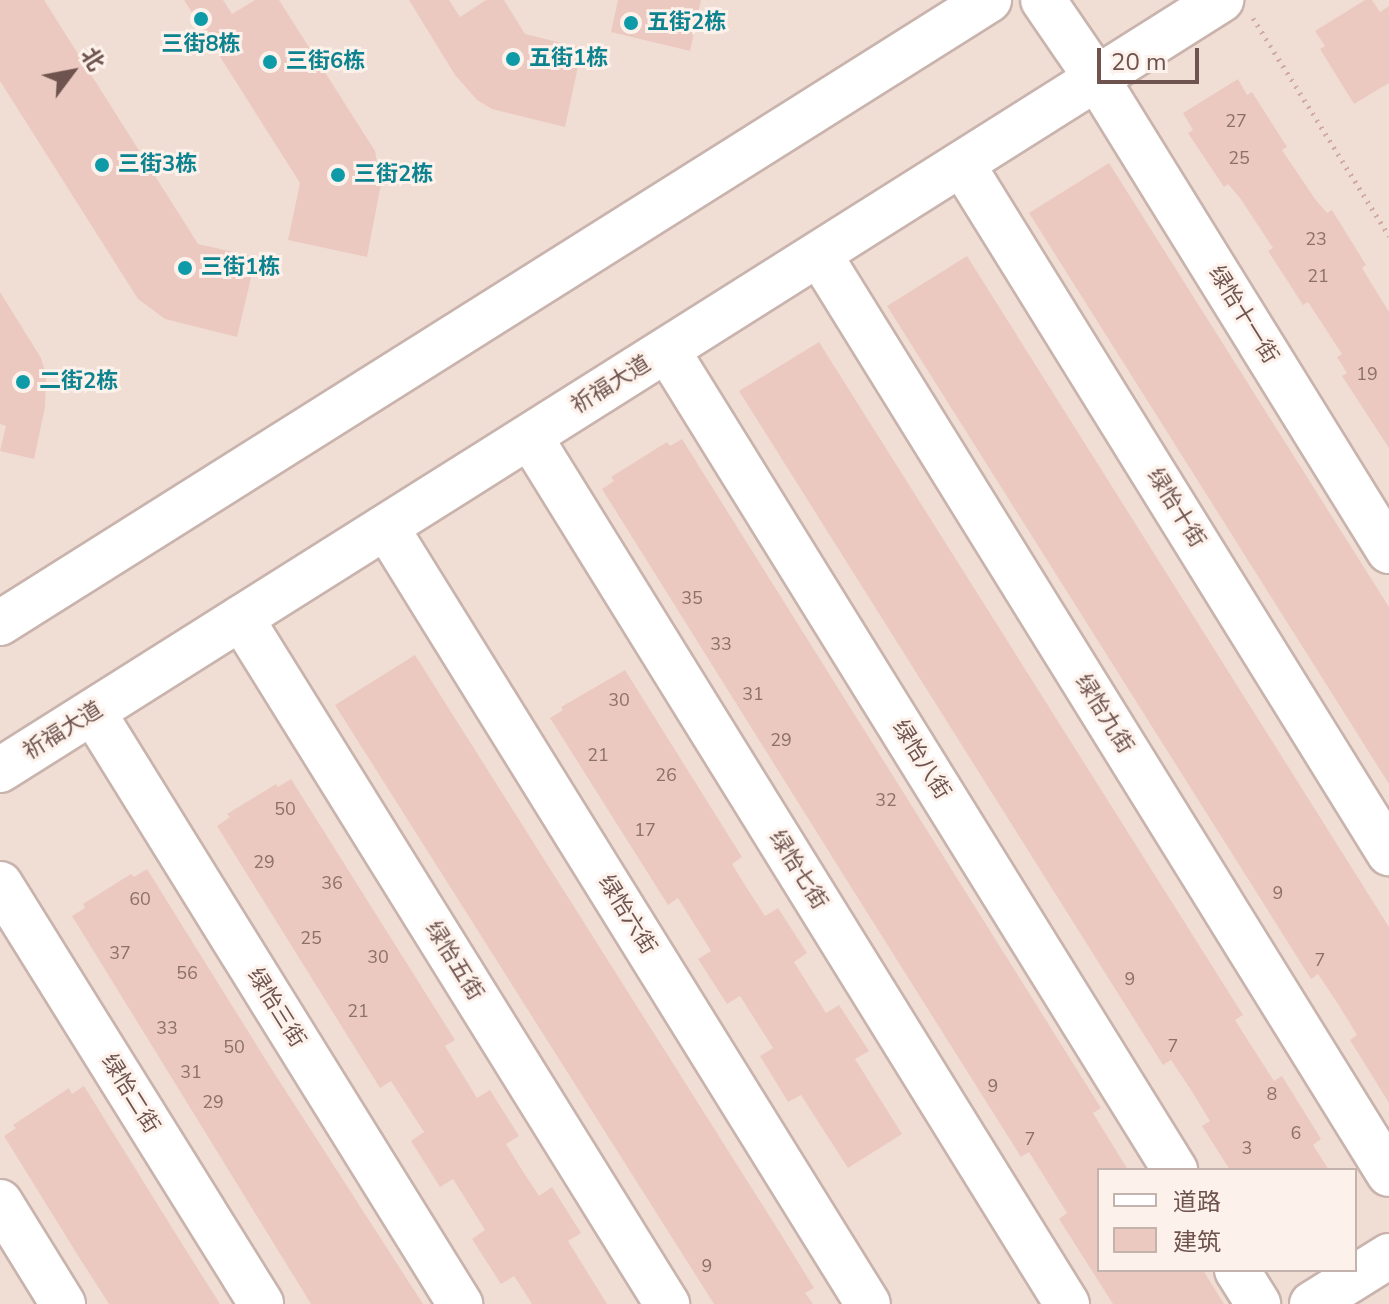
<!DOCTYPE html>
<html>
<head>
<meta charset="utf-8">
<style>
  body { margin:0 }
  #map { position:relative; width:1389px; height:1304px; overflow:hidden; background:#f9eee5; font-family:"Nunito Sans","Noto Sans SC",sans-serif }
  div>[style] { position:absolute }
  .residential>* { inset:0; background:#f0ded5 }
  .building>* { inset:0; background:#ebc9c0 }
  .path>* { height:5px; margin-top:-2.5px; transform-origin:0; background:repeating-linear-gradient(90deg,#d0aca4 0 2px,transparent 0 8px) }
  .roads { filter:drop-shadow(2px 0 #c9b4ad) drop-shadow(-2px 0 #c9b4ad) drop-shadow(0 2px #c9b4ad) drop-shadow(0 -2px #c9b4ad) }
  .minor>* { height:44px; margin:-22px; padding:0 22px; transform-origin:22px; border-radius:22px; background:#fff }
  .dots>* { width:22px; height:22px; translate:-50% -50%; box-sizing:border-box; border:4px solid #fdf2eb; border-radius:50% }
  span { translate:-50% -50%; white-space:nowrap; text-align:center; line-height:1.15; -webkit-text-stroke:6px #fdf2eb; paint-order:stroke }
  .number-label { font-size:18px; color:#8e706a }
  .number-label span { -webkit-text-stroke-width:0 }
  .culture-label { font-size:22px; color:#0d838f; font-weight:700 }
  .left { translate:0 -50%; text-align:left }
  .street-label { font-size:22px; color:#6f534e }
  .legend { position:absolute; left:1097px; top:1168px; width:260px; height:104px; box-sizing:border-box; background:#fdf2eb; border:2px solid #c4b2ac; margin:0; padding:10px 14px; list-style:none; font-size:24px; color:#6f534e }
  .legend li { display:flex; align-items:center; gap:16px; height:40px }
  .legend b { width:40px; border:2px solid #c4b2ac }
  .north { position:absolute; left:32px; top:32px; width:80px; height:80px; -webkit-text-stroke:6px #fdf2eb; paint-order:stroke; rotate:58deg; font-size:22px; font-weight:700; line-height:32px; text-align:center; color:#6f534e }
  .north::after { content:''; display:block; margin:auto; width:28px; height:36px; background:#6f534e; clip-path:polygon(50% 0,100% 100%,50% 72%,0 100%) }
  .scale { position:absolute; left:1097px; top:48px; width:102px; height:36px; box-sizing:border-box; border:4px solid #6f534e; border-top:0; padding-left:10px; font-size:24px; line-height:28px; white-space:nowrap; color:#6f534e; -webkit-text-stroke:6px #fdf2eb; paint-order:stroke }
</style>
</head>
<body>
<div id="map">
  <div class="residential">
    <i style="clip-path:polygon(evenodd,0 0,1389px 0,1389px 1304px,0 1304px,0 0,1099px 1170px,1355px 1170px,1355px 1270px,1099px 1270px,1099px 1170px)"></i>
  </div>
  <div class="building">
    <i style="clip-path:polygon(0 0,44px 0,198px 244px,256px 257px,237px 337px,165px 319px,138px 299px,0 81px)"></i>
    <i style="clip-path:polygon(184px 0,223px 0,232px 14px,255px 0,279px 0,375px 151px,381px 184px,367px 257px,288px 240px,300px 183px)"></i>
    <i style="clip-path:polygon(409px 0,449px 0,460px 17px,486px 0,504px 0,525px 34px,582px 48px,565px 127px,492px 109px,477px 100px,455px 75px)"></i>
    <i style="clip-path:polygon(618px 0,701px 0,690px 51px,611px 32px)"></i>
    <i style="clip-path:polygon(1365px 0,1372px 0,1380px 12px,1389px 6px,1389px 83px,1354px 104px,1320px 49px,1325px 46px,1315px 31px)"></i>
    <i style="clip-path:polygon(1238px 79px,1247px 95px,1252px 92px,1287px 147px,1282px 150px,1315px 199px,1327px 213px,1332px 210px,1366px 265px,1362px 268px,1389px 312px,1389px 448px,1342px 376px,1347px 373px,1337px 357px,1342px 354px,1308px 302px,1303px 305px,1268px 251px,1273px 248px,1240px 198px,1228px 184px,1224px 187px,1188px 133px,1193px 130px,1183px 113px)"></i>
    <i style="clip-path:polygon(1109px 163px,1389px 607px,1389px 784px,1029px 213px)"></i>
    <i style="clip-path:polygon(967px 256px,1389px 927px,1389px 1103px,1350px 1040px,1357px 1035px,1338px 1004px,1318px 974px,1311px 979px,887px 306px)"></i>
    <i style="clip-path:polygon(0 292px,41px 358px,46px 374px,45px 407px,34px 459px,0 451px,6px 426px,0 424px)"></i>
    <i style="clip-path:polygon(819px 342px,1243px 1015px,1235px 1020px,1254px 1050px,1274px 1081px,1282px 1076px,1321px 1139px,1313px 1145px,1329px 1170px,1230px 1170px,1202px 1126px,1210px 1121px,1191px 1090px,1171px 1060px,1163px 1065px,739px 391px)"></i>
    <i style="clip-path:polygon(682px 439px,1101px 1108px,1093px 1113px,1128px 1170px,1099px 1170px,1099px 1270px,1203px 1270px,1224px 1304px,1113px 1304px,1059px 1219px,1067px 1213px,1029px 1152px,1021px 1157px,851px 887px,602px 489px,614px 481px,611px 477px,667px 442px,670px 446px)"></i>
    <i style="clip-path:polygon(415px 655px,782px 1236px,814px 1288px,805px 1293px,813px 1304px,714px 1304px,335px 705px)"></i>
    <i style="clip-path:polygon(625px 670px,742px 857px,732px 864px,748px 890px,765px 916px,778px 908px,807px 953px,794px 962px,826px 1013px,839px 1005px,869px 1051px,855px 1059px,902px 1134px,848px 1168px,801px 1095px,788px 1102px,760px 1056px,773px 1048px,740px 996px,727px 1004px,698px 959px,711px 951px,678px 898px,668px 905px,550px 718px,563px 710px,561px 707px)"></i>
    <i style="clip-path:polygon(291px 779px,455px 1040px,445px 1046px,477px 1098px,490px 1090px,519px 1136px,506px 1144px,522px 1170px,539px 1196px,552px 1187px,581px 1233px,568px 1241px,607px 1304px,532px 1304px,514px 1276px,501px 1284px,472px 1239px,485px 1230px,453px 1179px,440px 1187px,411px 1141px,424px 1132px,391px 1081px,380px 1088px,217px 826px,230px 817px,227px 814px,276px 784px,278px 787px)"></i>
    <i style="clip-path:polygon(147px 869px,269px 1065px,423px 1304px,311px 1304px,72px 916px,85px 908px,83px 904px,131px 874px,134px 877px)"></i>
    <i style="clip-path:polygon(84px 1086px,184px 1247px,220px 1304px,109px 1304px,77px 1254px,4px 1136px,16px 1128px,13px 1125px,69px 1088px,72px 1094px)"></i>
  </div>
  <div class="path">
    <i style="left:1253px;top:18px;width:257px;rotate:58deg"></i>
  </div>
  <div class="roads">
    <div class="minor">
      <i style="left:1043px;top:0;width:96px;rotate:55.6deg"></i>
      <i style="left:1097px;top:79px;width:555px;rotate:58.26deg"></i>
      <i style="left:962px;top:164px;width:811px;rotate:58.21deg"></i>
      <i style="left:819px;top:254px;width:1082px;rotate:58.22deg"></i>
      <i style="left:667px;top:350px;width:965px;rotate:58.22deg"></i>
      <i style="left:530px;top:437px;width:1020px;rotate:58.23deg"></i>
      <i style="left:386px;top:527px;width:914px;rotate:58.19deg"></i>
      <i style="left:241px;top:618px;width:808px;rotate:58.16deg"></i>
      <i style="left:0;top:623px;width:1169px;rotate:-32.21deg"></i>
      <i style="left:93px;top:712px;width:697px;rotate:58.2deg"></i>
      <i style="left:0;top:770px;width:1444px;rotate:-32.24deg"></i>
      <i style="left:0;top:884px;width:494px;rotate:58.1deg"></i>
      <i style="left:0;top:1202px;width:120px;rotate:58.3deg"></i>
      <i style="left:1237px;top:1270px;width:40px;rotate:58deg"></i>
      <i style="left:1312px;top:1304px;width:91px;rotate:-31.9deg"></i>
    </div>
  </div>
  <div class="dots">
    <i style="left:201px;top:19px;background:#0f9aa8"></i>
    <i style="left:631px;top:23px;background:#0f9aa8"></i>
    <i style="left:513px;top:59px;background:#0f9aa8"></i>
    <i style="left:270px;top:62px;background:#0f9aa8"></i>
    <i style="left:102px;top:165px;background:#0f9aa8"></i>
    <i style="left:338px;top:175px;background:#0f9aa8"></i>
    <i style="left:185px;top:268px;background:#0f9aa8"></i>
    <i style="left:23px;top:382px;background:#0f9aa8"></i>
  </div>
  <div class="number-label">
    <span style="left:1236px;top:121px">27</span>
    <span style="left:1239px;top:158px">25</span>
    <span style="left:1316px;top:239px">23</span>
    <span style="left:1318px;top:276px">21</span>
    <span style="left:1367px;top:374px">19</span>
    <span style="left:692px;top:598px">35</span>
    <span style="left:721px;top:644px">33</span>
    <span style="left:753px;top:694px">31</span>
    <span style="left:619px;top:700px">30</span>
    <span style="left:781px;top:740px">29</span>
    <span style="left:598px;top:755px">21</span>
    <span style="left:666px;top:775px">26</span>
    <span style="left:886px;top:800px">32</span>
    <span style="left:285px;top:809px">50</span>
    <span style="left:645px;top:830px">17</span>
    <span style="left:264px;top:862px">29</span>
    <span style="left:332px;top:883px">36</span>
    <span style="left:1278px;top:893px">9</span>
    <span style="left:140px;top:899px">60</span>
    <span style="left:311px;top:938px">25</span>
    <span style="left:120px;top:953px">37</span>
    <span style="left:378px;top:957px">30</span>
    <span style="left:1320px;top:960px">7</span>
    <span style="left:187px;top:973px">56</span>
    <span style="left:1130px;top:979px">9</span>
    <span style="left:358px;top:1011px">21</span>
    <span style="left:167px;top:1028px">33</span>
    <span style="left:1173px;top:1046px">7</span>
    <span style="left:234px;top:1047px">50</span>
    <span style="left:191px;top:1072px">31</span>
    <span style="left:993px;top:1086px">9</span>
    <span style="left:1272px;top:1094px">8</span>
    <span style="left:213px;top:1102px">29</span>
    <span style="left:1296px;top:1133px">6</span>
    <span style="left:1030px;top:1139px">7</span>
    <span style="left:1247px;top:1148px">3</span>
    <span style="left:707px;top:1266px">9</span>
  </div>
  <div class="culture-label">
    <span class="left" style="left:647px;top:23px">五街2栋</span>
    <span style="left:201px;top:45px">三街8栋</span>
    <span class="left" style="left:529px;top:59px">五街1栋</span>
    <span class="left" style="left:286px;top:62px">三街6栋</span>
    <span class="left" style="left:118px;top:165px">三街3栋</span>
    <span class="left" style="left:354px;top:175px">三街2栋</span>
    <span class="left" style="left:201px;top:268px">三街1栋</span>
    <span class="left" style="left:39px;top:382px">二街2栋</span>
  </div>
  <div class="street-label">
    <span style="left:1243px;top:315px;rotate:58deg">绿怡十一街</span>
    <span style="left:611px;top:385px;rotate:-32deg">祈福大道</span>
    <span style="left:1176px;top:508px;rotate:58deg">绿怡十街</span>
    <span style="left:1104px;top:714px;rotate:58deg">绿怡九街</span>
    <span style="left:63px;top:731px;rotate:-32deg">祈福大道</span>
    <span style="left:921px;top:760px;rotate:58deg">绿怡八街</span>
    <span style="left:798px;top:870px;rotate:58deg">绿怡七街</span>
    <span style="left:627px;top:915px;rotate:58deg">绿怡六街</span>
    <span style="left:454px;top:961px;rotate:58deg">绿怡五街</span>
    <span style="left:276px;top:1008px;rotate:58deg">绿怡三街</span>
    <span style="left:130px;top:1094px;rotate:58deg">绿怡二街</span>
  </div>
  <ul class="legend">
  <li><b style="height:10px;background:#fff"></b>道路</li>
  <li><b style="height:22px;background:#ebc9c0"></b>建筑</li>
  </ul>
  <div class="north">北</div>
  <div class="scale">20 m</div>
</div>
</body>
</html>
